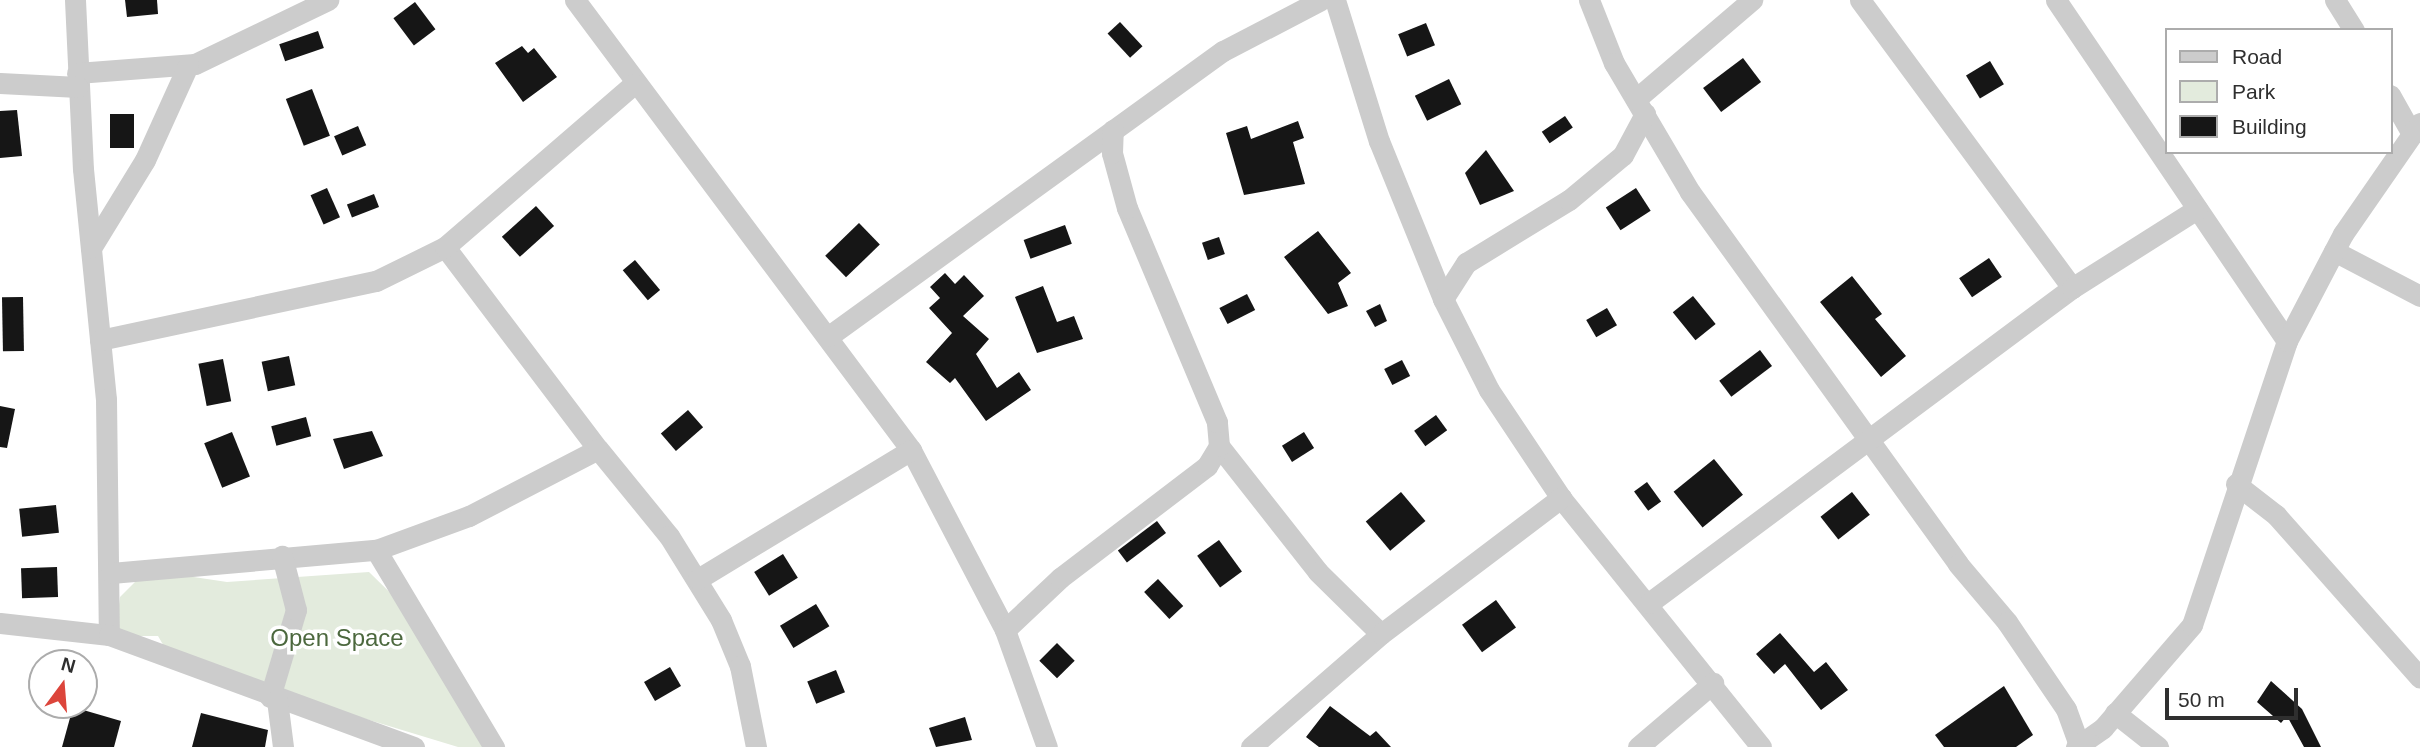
<!DOCTYPE html>
<html>
<head>
<meta charset="utf-8">
<style>
  body { margin:0 }
  #map { position:relative; width:2420px; height:747px; overflow:hidden; background:#fff; font-family:Arial,sans-serif }
  div>[style] { position:absolute }
  .green>* { inset:0; background:#e3ebdd }
  .building>* { inset:0; background:#161616; transform-origin:0 0 }
  .minor>* { height:21px; margin:-10.5px; padding:0 10.5px; transform-origin:10.5px; border-radius:10.5px; background:#ccc }
  span { translate:-50% -50%; white-space:nowrap; text-align:center; line-height:1.15; -webkit-text-stroke:7px #fff; paint-order:stroke }
  .park-label { font-size:24px; color:#4c683e }
  .legend { position:absolute; left:2165px; top:28px; width:228px; height:126px; box-sizing:border-box; background:#fff; border:2px solid #acacac; margin:0; padding:9px 12px; list-style:none; font-size:21px; color:#2f2f2f }
  .legend li { display:flex; align-items:center; gap:14px; height:35px }
  .legend b { width:35px; border:2px solid #acacac }
  .north { position:absolute; left:28px; top:649px; width:70px; height:70px; box-sizing:border-box; background:#fff; border:2px solid #acacac; border-radius:50%; rotate:16deg; font-size:19px; font-weight:700; line-height:28px; text-align:center; color:#2f2f2f }
  .north::after { content:''; display:block; margin:auto; width:24px; height:32px; background:#dc453b; clip-path:polygon(50% 0,100% 100%,50% 72%,0 100%) }
  .scale { position:absolute; left:2165px; top:688px; width:133px; height:32px; box-sizing:border-box; border:4px solid #2f2f2f; border-top:0; padding-left:9px; font-size:21px; line-height:24px; white-space:nowrap; color:#2f2f2f; -webkit-text-stroke:5px #fff; paint-order:stroke }
</style>
</head>
<body>
<div id="map">
  <div class="green">
    <i style="clip-path:polygon(147px 570px,227px 582px,369px 572px,418px 620px,491px 747px,458px 747px,172px 660px,158px 636px,134px 636px,116px 628px,120px 597px)"></i>
  </div>
  <div class="building">
    <i style="clip-path:polygon(125px 0,157px 0,158px 14px,127px 17px)"></i>
    <i style="left:415px;top:2px;width:34px;height:27px;rotate:53deg"></i>
    <i style="left:1120px;top:22px;width:33px;height:17px;rotate:47deg"></i>
    <i style="left:1426px;top:23px;width:24px;height:30px;rotate:68deg"></i>
    <i style="left:318px;top:31px;width:18px;height:41px;rotate:71deg"></i>
    <i style="clip-path:polygon(522px 46px,528px 53px,534px 48px,557px 77px,523px 102px,495px 63px)"></i>
    <i style="left:1743px;top:58px;width:30px;height:50px;rotate:53deg"></i>
    <i style="left:1990px;top:61px;width:27px;height:28px;rotate:59deg"></i>
    <i style="left:1449px;top:79px;width:28px;height:38px;rotate:64deg"></i>
    <i style="left:312px;top:89px;width:50px;height:28px;rotate:69deg"></i>
    <i style="clip-path:polygon(17px 110px,22px 156px,0 158px,0 111px)"></i>
    <i style="left:110px;top:114px;width:24px;height:34px"></i>
    <i style="left:1565px;top:116px;width:14px;height:28px;rotate:56deg"></i>
    <i style="clip-path:polygon(1298px 121px,1304px 138px,1293px 142px,1305px 184px,1244px 195px,1226px 133px,1247px 126px,1251px 139px)"></i>
    <i style="left:358px;top:126px;width:21px;height:26px;rotate:67deg"></i>
    <i style="clip-path:polygon(1486px 150px,1514px 191px,1480px 205px,1465px 173px)"></i>
    <i style="left:327px;top:188px;width:32px;height:18px;rotate:66deg"></i>
    <i style="left:1636px;top:188px;width:27px;height:36px;rotate:57deg"></i>
    <i style="left:374px;top:194px;width:14px;height:29px;rotate:69deg"></i>
    <i style="left:536px;top:206px;width:27px;height:46px;rotate:48deg"></i>
    <i style="left:859px;top:223px;width:30px;height:47px;rotate:46deg"></i>
    <i style="left:1065px;top:225px;width:20px;height:44px;rotate:70deg"></i>
    <i style="clip-path:polygon(1318px 231px,1351px 273px,1338px 283px,1348px 306px,1328px 314px,1284px 257px)"></i>
    <i style="left:1219px;top:237px;width:18px;height:18px;rotate:71deg"></i>
    <i style="left:1989px;top:258px;width:23px;height:36px;rotate:56deg"></i>
    <i style="left:635px;top:260px;width:39px;height:16px;rotate:50deg"></i>
    <i style="clip-path:polygon(945px 273px,955px 284px,964px 275px,984px 296px,963px 316px,989px 339px,976px 354px,997px 388px,1019px 372px,1031px 390px,986px 421px,955px 378px,950px 383px,926px 362px,952px 333px,929px 308px,940px 298px,930px 287px)"></i>
    <i style="clip-path:polygon(1852px 276px,1882px 314px,1875px 319px,1906px 356px,1881px 377px,1820px 302px)"></i>
    <i style="clip-path:polygon(1043px 286px,1057px 322px,1074px 316px,1083px 339px,1037px 353px,1015px 297px)"></i>
    <i style="left:1247px;top:294px;width:18px;height:31px;rotate:63deg"></i>
    <i style="left:1693px;top:296px;width:36px;height:26px;rotate:51deg"></i>
    <i style="left:23px;top:297px;width:54px;height:21px;rotate:89deg"></i>
    <i style="clip-path:polygon(1380px 304px,1387px 321px,1375px 327px,1366px 311px)"></i>
    <i style="left:1607px;top:308px;width:20px;height:24px;rotate:60deg"></i>
    <i style="left:1760px;top:350px;width:20px;height:51px;rotate:53deg"></i>
    <i style="left:289px;top:356px;width:30px;height:28px;rotate:78deg"></i>
    <i style="left:223px;top:359px;width:43px;height:25px;rotate:79deg"></i>
    <i style="left:1402px;top:360px;width:18px;height:20px;rotate:63deg"></i>
    <i style="clip-path:polygon(0 406px,15px 409px,7px 448px,0 447px)"></i>
    <i style="left:688px;top:410px;width:23px;height:36px;rotate:49deg"></i>
    <i style="left:1436px;top:415px;width:19px;height:27px;rotate:54deg"></i>
    <i style="left:306px;top:417px;width:20px;height:36px;rotate:75deg"></i>
    <i style="clip-path:polygon(372px 431px,383px 456px,344px 469px,333px 439px)"></i>
    <i style="left:232px;top:432px;width:48px;height:30px;rotate:68deg"></i>
    <i style="left:1304px;top:432px;width:19px;height:26px;rotate:58deg"></i>
    <i style="left:1714px;top:459px;width:46px;height:52px;rotate:51deg"></i>
    <i style="left:1647px;top:482px;width:24px;height:16px;rotate:54deg"></i>
    <i style="left:1401px;top:492px;width:38px;height:46px;rotate:50deg"></i>
    <i style="left:1852px;top:492px;width:29px;height:40px;rotate:52deg"></i>
    <i style="left:56px;top:505px;width:28px;height:37px;rotate:84deg"></i>
    <i style="left:1157px;top:521px;width:15px;height:49px;rotate:53deg"></i>
    <i style="left:1219px;top:540px;width:39px;height:27px;rotate:54deg"></i>
    <i style="left:783px;top:554px;width:28px;height:34px;rotate:58deg"></i>
    <i style="left:57px;top:567px;width:30px;height:36px;rotate:88deg"></i>
    <i style="left:1158px;top:579px;width:37px;height:19px;rotate:47deg"></i>
    <i style="left:1496px;top:600px;width:34px;height:42px;rotate:54deg"></i>
    <i style="left:816px;top:604px;width:26px;height:42px;rotate:59deg"></i>
    <i style="clip-path:polygon(1780px 633px,1814px 672px,1826px 662px,1848px 690px,1821px 710px,1785px 664px,1774px 674px,1756px 654px)"></i>
    <i style="left:1057px;top:643px;width:25px;height:25px;rotate:45deg"></i>
    <i style="left:670px;top:667px;width:22px;height:30px;rotate:60deg"></i>
    <i style="left:836px;top:670px;width:24px;height:31px;rotate:68deg"></i>
    <i style="clip-path:polygon(2271px 681px,2302px 709px,2321px 747px,2304px 747px,2287px 716px,2281px 723px,2257px 702px)"></i>
    <i style="clip-path:polygon(2004px 686px,2033px 735px,2016px 747px,1944px 747px,1935px 735px)"></i>
    <i style="clip-path:polygon(1330px 706px,1370px 736px,1376px 731px,1391px 747px,1319px 747px,1306px 737px)"></i>
    <i style="clip-path:polygon(73px 707px,121px 721px,114px 747px,62px 747px)"></i>
    <i style="clip-path:polygon(201px 713px,268px 730px,265px 747px,192px 747px)"></i>
    <i style="clip-path:polygon(965px 717px,972px 740px,936px 747px,929px 728px)"></i>
  </div>
  <div class="minor">
    <i style="left:75px;top:0;width:169px;rotate:87.3deg"></i>
    <i style="left:83px;top:169px;width:231px;rotate:84.3deg"></i>
    <i style="left:106px;top:399px;width:236px;rotate:89.3deg"></i>
    <i style="left:575px;top:0;width:562px;rotate:53.25deg"></i>
    <i style="left:911px;top:450px;width:203px;rotate:62.4deg"></i>
    <i style="left:1005px;top:630px;width:124px;rotate:70.3deg"></i>
    <i style="left:1335px;top:0;width:148px;rotate:72.7deg"></i>
    <i style="left:1379px;top:141px;width:170px;rotate:67.9deg"></i>
    <i style="left:1443px;top:299px;width:102px;rotate:63.2deg"></i>
    <i style="left:1489px;top:390px;width:130px;rotate:56.3deg"></i>
    <i style="left:1561px;top:498px;width:319px;rotate:51.2deg"></i>
    <i style="left:1589px;top:0;width:68px;rotate:68.4deg"></i>
    <i style="left:1614px;top:63px;width:150px;rotate:59.5deg"></i>
    <i style="left:1690px;top:192px;width:458px;rotate:54.2deg"></i>
    <i style="left:1958px;top:564px;width:76px;rotate:49.8deg"></i>
    <i style="left:2007px;top:622px;width:105px;rotate:55.9deg"></i>
    <i style="left:2066px;top:709px;width:38px;rotate:70deg"></i>
    <i style="left:1860px;top:0;width:358px;rotate:53.6deg"></i>
    <i style="left:2056px;top:0;width:412px;rotate:55.9deg"></i>
    <i style="left:2335px;top:0;width:36px;rotate:58deg"></i>
    <i style="left:77px;top:73px;width:118px;rotate:-4.4deg"></i>
    <i style="left:195px;top:64px;width:148px;rotate:-25.7deg"></i>
    <i style="left:0;top:83px;width:78px;rotate:2.9deg"></i>
    <i style="left:2390px;top:95px;width:45px;rotate:60.6deg"></i>
    <i style="left:1636px;top:99px;width:153px;rotate:-40.5deg"></i>
    <i style="left:445px;top:247px;width:253px;rotate:52.9deg"></i>
    <i style="left:91px;top:248px;width:103px;rotate:-58.5deg"></i>
    <i style="left:145px;top:160px;width:104px;rotate:-65.6deg"></i>
    <i style="left:2334px;top:251px;width:97px;rotate:27.6deg"></i>
    <i style="left:1443px;top:299px;width:43px;rotate:-57.4deg"></i>
    <i style="left:1466px;top:263px;width:121px;rotate:-31.5deg"></i>
    <i style="left:1569px;top:200px;width:70px;rotate:-39.8deg"></i>
    <i style="left:1623px;top:155px;width:47px;rotate:-61.8deg"></i>
    <i style="left:829px;top:336px;width:486px;rotate:-35.9deg"></i>
    <i style="left:1223px;top:51px;width:110px;rotate:-27.5deg"></i>
    <i style="left:100px;top:340px;width:282px;rotate:-12.1deg"></i>
    <i style="left:376px;top:281px;width:77px;rotate:-26.2deg"></i>
    <i style="left:445px;top:247px;width:250px;rotate:-40.8deg"></i>
    <i style="left:1219px;top:446px;width:160px;rotate:51.8deg"></i>
    <i style="left:1318px;top:572px;width:88px;rotate:44.5deg"></i>
    <i style="left:2236px;top:484px;width:51px;rotate:37.8deg"></i>
    <i style="left:2276px;top:515px;width:217px;rotate:48.5deg"></i>
    <i style="left:376px;top:550px;width:230px;rotate:59.1deg"></i>
    <i style="left:111px;top:573px;width:266px;rotate:-5deg"></i>
    <i style="left:376px;top:550px;width:99px;rotate:-20.1deg"></i>
    <i style="left:469px;top:516px;width:145px;rotate:-27.4deg"></i>
    <i style="left:598px;top:449px;width:112px;rotate:50.8deg"></i>
    <i style="left:669px;top:536px;width:99px;rotate:58.2deg"></i>
    <i style="left:721px;top:620px;width:50px;rotate:67.6deg"></i>
    <i style="left:740px;top:666px;width:83px;rotate:78.8deg"></i>
    <i style="left:698px;top:579px;width:249px;rotate:-31.2deg"></i>
    <i style="left:1649px;top:603px;width:527px;rotate:-36.67deg"></i>
    <i style="left:2072px;top:288px;width:148px;rotate:-32.3deg"></i>
    <i style="left:0;top:623px;width:110px;rotate:6.3deg"></i>
    <i style="left:109px;top:635px;width:325px;rotate:20.2deg"></i>
    <i style="left:1005px;top:630px;width:76px;rotate:-43.4deg"></i>
    <i style="left:1060px;top:578px;width:185px;rotate:-37.3deg"></i>
    <i style="left:1207px;top:466px;width:23px;rotate:-59deg"></i>
    <i style="left:1219px;top:446px;width:24px;rotate:-95deg"></i>
    <i style="left:1217px;top:422px;width:232px;rotate:-112.8deg"></i>
    <i style="left:1127px;top:208px;width:57px;rotate:-105.3deg"></i>
    <i style="left:1112px;top:153px;width:23px;rotate:-88deg"></i>
    <i style="left:270px;top:697px;width:91px;rotate:-73.4deg"></i>
    <i style="left:296px;top:610px;width:56px;rotate:-104.5deg"></i>
    <i style="left:277px;top:700px;width:47px;rotate:82.7deg"></i>
    <i style="left:2115px;top:713px;width:55px;rotate:38.3deg"></i>
    <i style="left:1251px;top:747px;width:172px;rotate:-41deg"></i>
    <i style="left:1381px;top:634px;width:226px;rotate:-37.1deg"></i>
    <i style="left:1638px;top:747px;width:99px;rotate:-40.5deg"></i>
    <i style="left:2076px;top:747px;width:33px;rotate:-35deg"></i>
    <i style="left:2103px;top:728px;width:136px;rotate:-49.2deg"></i>
    <i style="left:2192px;top:625px;width:299px;rotate:-71.5deg"></i>
    <i style="left:2287px;top:341px;width:121px;rotate:-62.4deg"></i>
    <i style="left:2343px;top:234px;width:135px;rotate:-55.3deg"></i>
  </div>
  <div class="park-label">
    <span style="left:337px;top:638px">Open Space</span>
  </div>
  <ul class="legend">
  <li><b style="height:9px;background:#ccc"></b>Road</li>
  <li><b style="height:19px;background:#e3ebdd"></b>Park</li>
  <li><b style="height:19px;background:#161616"></b>Building</li>
  </ul>
  <div class="north">N</div>
  <div class="scale">50 m</div>
</div>
</body>
</html>
